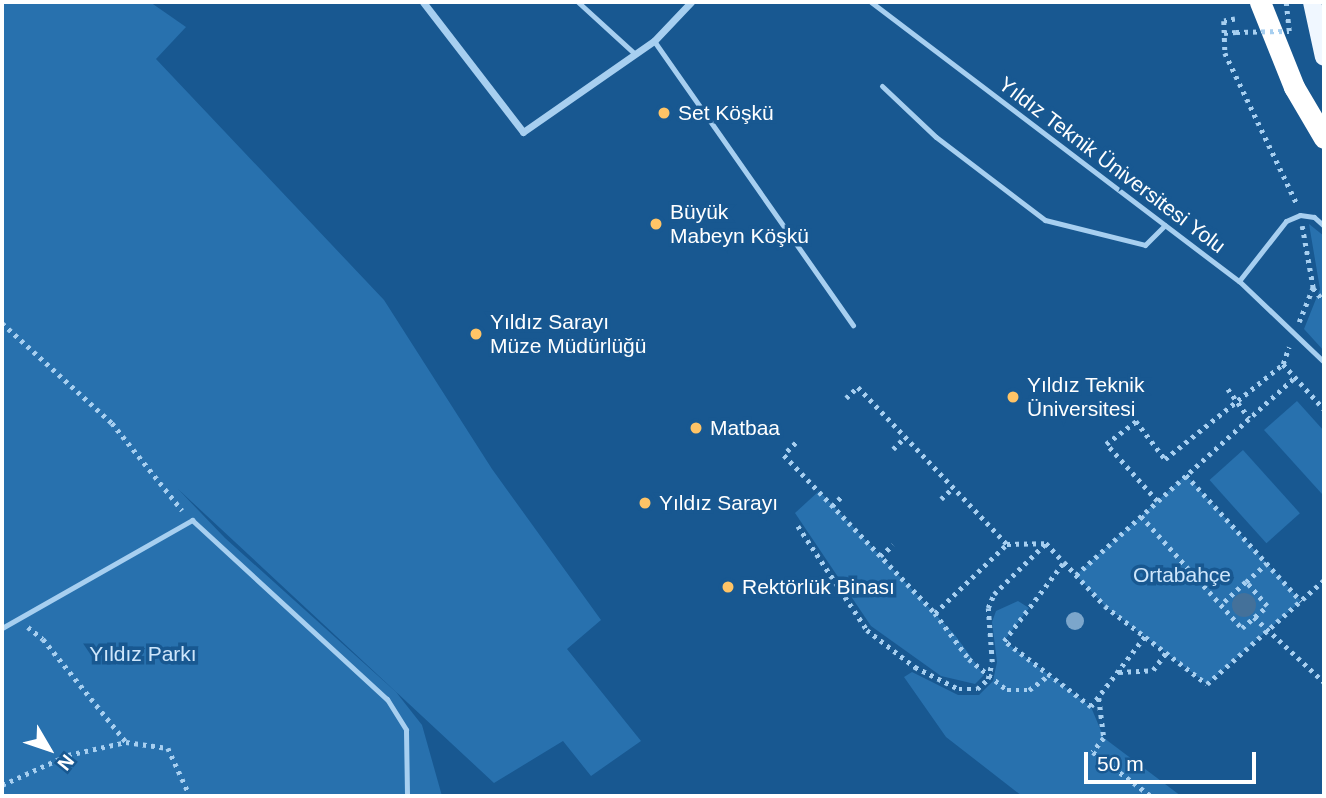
<!DOCTYPE html>
<html>
<head>
<meta charset="utf-8">
<style>
  body { margin:0 }
  #map { position:relative; width:1326px; height:798px; overflow:hidden; background:#185891; font-family:Helvetica,sans-serif }
  div>[style] { position:absolute }
  .green>* { inset:0; background:#2871ae; transform-origin:0 0 }
  .water>* { inset:0; background:#44719a }
  .round { border-radius:50% }
  .path>* { height:4.5px; margin-top:-2.25px; transform-origin:0; background:repeating-linear-gradient(90deg,#a7cff0 0 3.5px,transparent 0 8.5px) }
  .lane>* { height:5px; margin:-2.5px; padding:0 2.5px; transform-origin:2.5px; border-radius:2.5px; background:#a7cff0 }
  .street>* { height:7px; margin:-3.5px; padding:0 3.5px; transform-origin:3.5px; border-radius:3.5px; background:#a7cff0 }
  .primary>* { height:18px; margin:-9px; padding:0 9px; transform-origin:9px; border-radius:9px; background:#f0f7ff }
  .highway>* { height:21px; margin:-10.5px; padding:0 10.5px; transform-origin:10.5px; border-radius:10.5px; background:#fff }
  .path-bridge>* { height:4.5px; margin-top:-2.25px; transform-origin:0; background:repeating-linear-gradient(90deg,#a7cff0 0 3.5px,transparent 0 8.5px) }
  .trees>* { width:18px; height:18px; margin:-9px; border-radius:50%; background:#7ca6cb }
  .dots>* { width:19px; height:19px; translate:-50% -50%; box-sizing:border-box; border:4px solid #185891; border-radius:50% }
  span { translate:-50% -50%; white-space:nowrap; text-align:center; line-height:1.15; -webkit-text-stroke:7px #185891; paint-order:stroke }
  .poi-label { font-size:21px; color:#fff }
  .left { translate:0 -50%; text-align:left }
  .street-label { font-size:21px; color:#fff }
  .park-label { font-size:21px; color:#cee6fb }
  .frame { position:absolute; inset:0; border:4px solid #fff; pointer-events:none }
  .north { position:absolute; left:14px; top:714px; width:70px; height:70px; -webkit-text-stroke:5px #185891; paint-order:stroke; rotate:129deg; font-size:19px; font-weight:700; line-height:28px; text-align:center; color:#fff }
  .north::after { content:''; display:block; margin:auto; width:24px; height:32px; background:#fff; clip-path:polygon(50% 0,100% 100%,50% 72%,0 100%) }
  .scale { position:absolute; left:1084px; top:752px; width:172px; height:32px; box-sizing:border-box; border:4px solid #fff; border-top:0; padding-left:9px; font-size:21px; line-height:24px; white-space:nowrap; color:#fff; -webkit-text-stroke:5px #185891; paint-order:stroke }
</style>
</head>
<body>
<div id="map">
  <div class="green">
    <i style="clip-path:polygon(2px 2px,150px 2px,186px 27px,156px 59px,384px 300px,492px 469px,601px 620px,567px 649px,641px 741px,591px 776px,563px 741px,494px 783px,178px 489px,225px 538px,396px 692px,422px 725px,442px 796px,2px 796px)"></i>
    <i style="clip-path:polygon(1309px 224px,1324px 236px,1324px 351px,1304px 329px,1320px 289px)"></i>
    <i style="clip-path:polygon(1297px 401px,1324px 431px,1322px 494px,1264px 430px)"></i>
    <i style="left:1243px;top:450px;width:85px;height:45px;rotate:48deg"></i>
    <i style="clip-path:polygon(1186px 475px,1301px 601px,1207px 684px,1105px 606px,1076px 575px)"></i>
    <i style="clip-path:polygon(819px 491px,955px 635px,984px 675px,975px 684px,941px 676px,871px 626px,795px 513px)"></i>
    <i style="clip-path:polygon(1018px 601px,1029px 608px,1004px 641px,1091px 707px,1104px 738px,1181px 796px,1022px 796px,946px 737px,904px 677px,912px 672px,958px 695px,979px 695px,993px 681px,997px 662px,992px 622px,996px 611px)"></i>
  </div>
  <div class="water">
    <i class="round" style="left:1232px;top:593px;width:24px;height:24px"></i>
  </div>
  <div class="path">
    <i style="left:1235px;top:19px;width:11px;rotate:170deg"></i>
    <i style="left:1224px;top:21px;width:32px;rotate:88deg"></i>
    <i style="left:1225px;top:53px;width:167px;rotate:64.5deg"></i>
    <i style="left:1224px;top:33px;width:12px;rotate:-5deg"></i>
    <i style="left:1313px;top:288px;width:17px;rotate:50deg"></i>
    <i style="left:1299px;top:322px;width:37px;rotate:-68deg"></i>
    <i style="left:1313px;top:288px;width:63px;rotate:-100.1deg"></i>
    <i style="left:2px;top:323px;width:149px;rotate:42.3deg"></i>
    <i style="left:112px;top:423px;width:112px;rotate:51.2deg"></i>
    <i style="left:1283px;top:364px;width:61px;rotate:47.7deg"></i>
    <i style="left:846px;top:398px;width:16px;rotate:-43deg"></i>
    <i style="left:858px;top:387px;width:216px;rotate:46.5deg"></i>
    <i style="left:796px;top:443px;width:17px;rotate:135deg"></i>
    <i style="left:784px;top:455px;width:219px;rotate:46.3deg"></i>
    <i style="left:935px;top:613px;width:100px;rotate:-43.8deg"></i>
    <i style="left:1007px;top:544px;width:39px;rotate:-1deg"></i>
    <i style="left:1046px;top:543px;width:26px;rotate:47deg"></i>
    <i style="left:893px;top:449px;width:17px;rotate:-45deg"></i>
    <i style="left:1186px;top:475px;width:171px;rotate:47.6deg"></i>
    <i style="left:941px;top:499px;width:16px;rotate:-43deg"></i>
    <i style="left:1157px;top:501px;width:76px;rotate:-131.8deg"></i>
    <i style="left:1106px;top:444px;width:38px;rotate:-37deg"></i>
    <i style="left:1136px;top:421px;width:48px;rotate:52.7deg"></i>
    <i style="left:1165px;top:459px;width:151px;rotate:-38.8deg"></i>
    <i style="left:1283px;top:364px;width:18px;rotate:-71deg"></i>
    <i style="left:832px;top:506px;width:13px;rotate:-45deg"></i>
    <i style="left:1141px;top:516px;width:151px;rotate:48deg"></i>
    <i style="left:1242px;top:628px;width:33px;rotate:-41deg"></i>
    <i style="left:1267px;top:606px;width:32px;rotate:-131deg"></i>
    <i style="left:1246px;top:582px;width:34px;rotate:137deg"></i>
    <i style="left:798px;top:526px;width:125px;rotate:56.4deg"></i>
    <i style="left:867px;top:630px;width:61px;rotate:37.6deg"></i>
    <i style="left:915px;top:667px;width:49px;rotate:26.6deg"></i>
    <i style="left:959px;top:689px;width:18px"></i>
    <i style="left:977px;top:689px;width:15px;rotate:-42deg"></i>
    <i style="left:988px;top:679px;width:17px;rotate:-77deg"></i>
    <i style="left:992px;top:662px;width:54px;rotate:-94.2deg"></i>
    <i style="left:988px;top:608px;width:15px;rotate:-67deg"></i>
    <i style="left:994px;top:594px;width:73px;rotate:-44.4deg"></i>
    <i style="left:880px;top:556px;width:17px;rotate:-40deg"></i>
    <i style="left:1076px;top:575px;width:295px;rotate:-42.1deg"></i>
    <i style="left:1246px;top:582px;width:28px;rotate:-42deg"></i>
    <i style="left:935px;top:613px;width:57px;rotate:53.5deg"></i>
    <i style="left:969px;top:659px;width:49px;rotate:39.2deg"></i>
    <i style="left:1007px;top:690px;width:22px"></i>
    <i style="left:1029px;top:690px;width:25px;rotate:-37deg"></i>
    <i style="left:1254px;top:617px;width:96px;rotate:42.9deg"></i>
    <i style="left:28px;top:627px;width:19px;rotate:39deg"></i>
    <i style="left:43px;top:639px;width:132px;rotate:51.1deg"></i>
    <i style="left:126px;top:742px;width:42px;rotate:8.1deg"></i>
    <i style="left:168px;top:748px;width:53px;rotate:65.4deg"></i>
    <i style="left:1145px;top:637px;width:88px;rotate:127.6deg"></i>
    <i style="left:1091px;top:707px;width:109px;rotate:-142.8deg"></i>
    <i style="left:1004px;top:641px;width:99px;rotate:-52.8deg"></i>
    <i style="left:1064px;top:562px;width:60px;rotate:47deg"></i>
    <i style="left:1105px;top:606px;width:128px;rotate:37.4deg"></i>
    <i style="left:1207px;top:684px;width:157px;rotate:-41.6deg"></i>
    <i style="left:1119px;top:672px;width:34px;rotate:-3deg"></i>
    <i style="left:1153px;top:670px;width:21px;rotate:-53deg"></i>
    <i style="left:1099px;top:698px;width:40px;rotate:82.9deg"></i>
    <i style="left:1104px;top:738px;width:18px;rotate:128deg"></i>
    <i style="left:1093px;top:752px;width:73px;rotate:37.2deg"></i>
    <i style="left:2px;top:785px;width:72px;rotate:-24.4deg"></i>
    <i style="left:68px;top:755px;width:59px;rotate:-12.6deg"></i>
  </div>
  <div class="lane">
    <i style="left:578px;top:2px;width:77px;rotate:42.4deg"></i>
    <i style="left:871px;top:2px;width:462px;rotate:37.2deg"></i>
    <i style="left:1239px;top:281px;width:117px;rotate:43.6deg"></i>
    <i style="left:654px;top:41px;width:347px;rotate:55deg"></i>
    <i style="left:882px;top:86px;width:74px;rotate:43.4deg"></i>
    <i style="left:936px;top:137px;width:137px;rotate:37.3deg"></i>
    <i style="left:1045px;top:220px;width:103px;rotate:14deg"></i>
    <i style="left:1145px;top:245px;width:28px;rotate:-45deg"></i>
    <i style="left:1239px;top:281px;width:76px;rotate:-51.9deg"></i>
    <i style="left:1286px;top:221px;width:15px;rotate:-23deg"></i>
    <i style="left:1300px;top:215px;width:14px;rotate:8deg"></i>
    <i style="left:1314px;top:217px;width:13px;rotate:42deg"></i>
    <i style="left:2px;top:628px;width:219px;rotate:-29.6deg"></i>
    <i style="left:192px;top:520px;width:265px;rotate:42.6deg"></i>
    <i style="left:387px;top:699px;width:36px;rotate:58deg"></i>
    <i style="left:406px;top:730px;width:66px;rotate:89.1deg"></i>
  </div>
  <div class="street">
    <i style="left:423px;top:2px;width:164px;rotate:52.4deg"></i>
    <i style="left:523px;top:132px;width:160px;rotate:-34.8deg"></i>
    <i style="left:654px;top:41px;width:54px;rotate:-46.5deg"></i>
  </div>
  <div class="primary">
    <i style="left:1312px;top:2px;width:56px;rotate:77.7deg"></i>
  </div>
  <div class="highway">
    <i style="left:1260px;top:2px;width:92px;rotate:68.2deg"></i>
    <i style="left:1294px;top:87px;width:59px;rotate:59.5deg"></i>
  </div>
  <div class="path-bridge">
    <i style="left:1236px;top:32px;width:53px;rotate:-1.1deg"></i>
    <i style="left:1289px;top:31px;width:29px;rotate:-96deg"></i>
    <i style="left:1228px;top:389px;width:36px;rotate:54deg"></i>
  </div>
  <div class="trees">
    <i style="left:1075px;top:621px"></i>
  </div>
  <div class="dots">
    <i style="left:664px;top:113px;background:#ffc466"></i>
    <i style="left:656px;top:224px;background:#ffc466"></i>
    <i style="left:476px;top:334px;background:#ffc466"></i>
    <i style="left:1013px;top:397px;background:#ffc466"></i>
    <i style="left:696px;top:428px;background:#ffc466"></i>
    <i style="left:645px;top:503px;background:#ffc466"></i>
    <i style="left:728px;top:587px;background:#ffc466"></i>
  </div>
  <div class="poi-label">
    <span class="left" style="left:678px;top:113px">Set Köşkü</span>
    <span class="left" style="left:670px;top:224px">Büyük<br>Mabeyn Köşkü</span>
    <span class="left" style="left:490px;top:334px">Yıldız Sarayı<br>Müze Müdürlüğü</span>
    <span class="left" style="left:1027px;top:397px">Yıldız Teknik<br>Üniversitesi</span>
    <span class="left" style="left:710px;top:428px">Matbaa</span>
    <span class="left" style="left:659px;top:503px">Yıldız Sarayı</span>
    <span class="left" style="left:742px;top:587px">Rektörlük Binası</span>
  </div>
  <div class="street-label">
    <span style="left:1112px;top:165px;rotate:37deg">Yıldız Teknik Üniversitesi Yolu</span>
  </div>
  <div class="park-label">
    <span style="left:1182px;top:575px">Ortabahçe</span>
    <span style="left:143px;top:654px">Yıldız Parkı</span>
  </div>
  <div class="frame"></div>
  <div class="north">N</div>
  <div class="scale">50 m</div>
</div>
</body>
</html>
